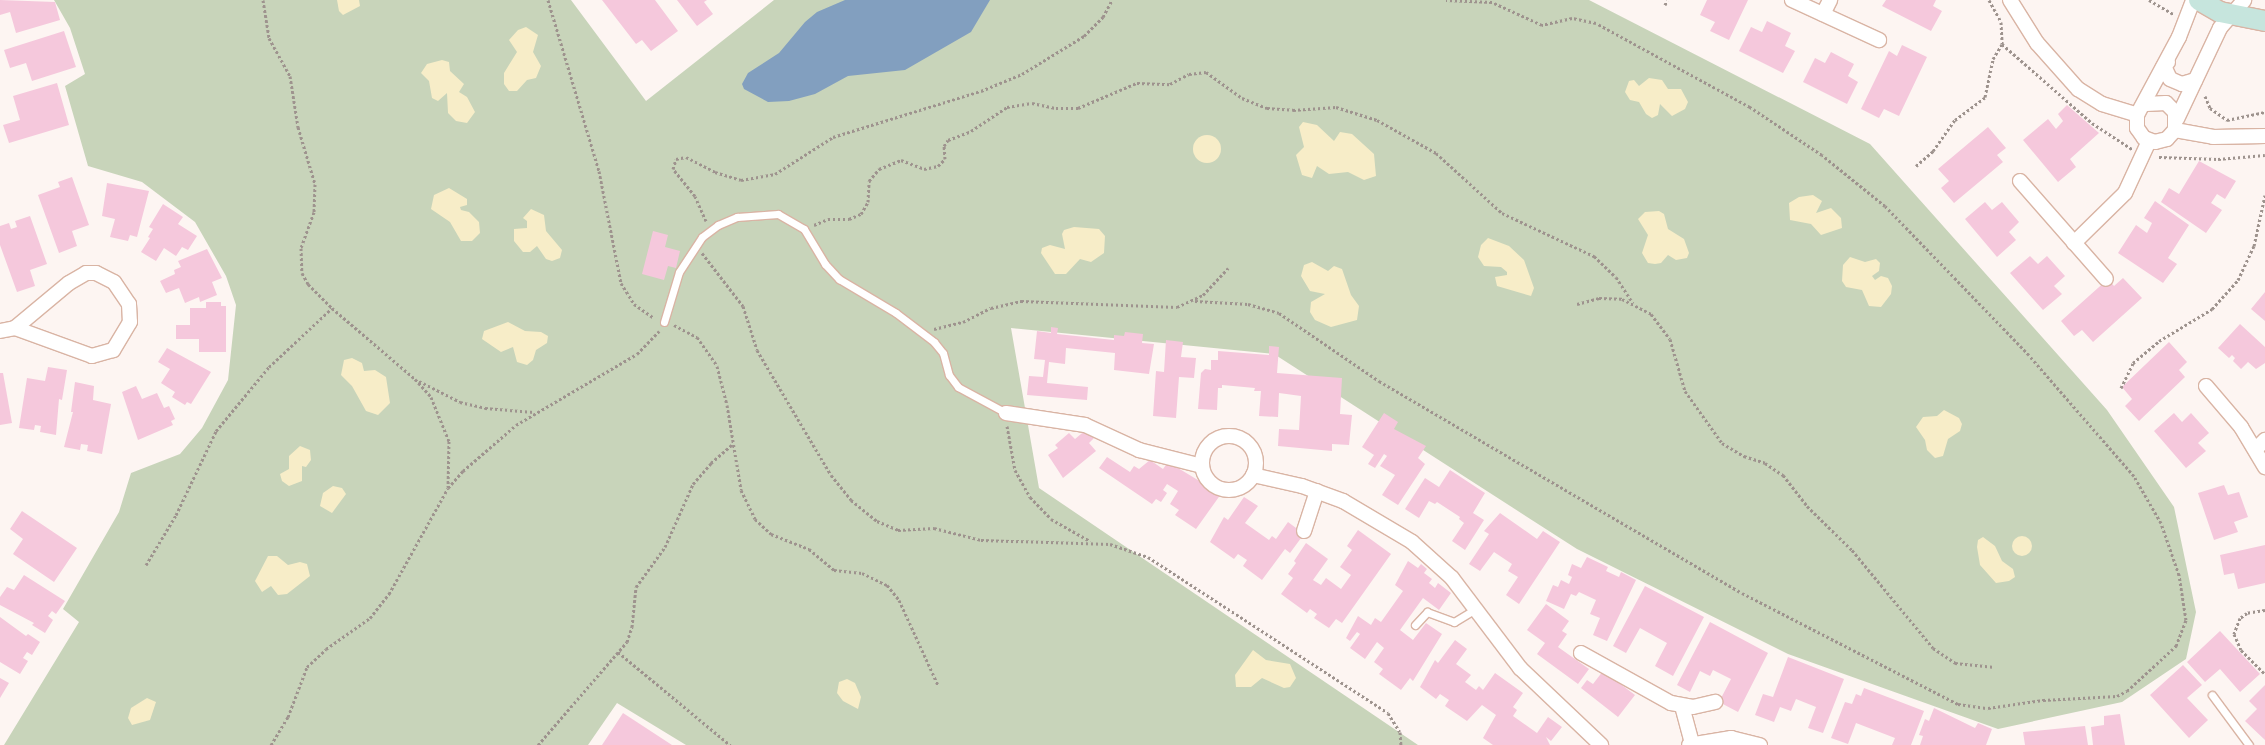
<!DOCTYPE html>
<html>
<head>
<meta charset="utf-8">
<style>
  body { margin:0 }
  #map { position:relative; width:2265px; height:745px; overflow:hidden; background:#fdf5f2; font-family:Overpass,sans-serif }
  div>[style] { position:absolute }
  .green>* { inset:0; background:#c8d4ba }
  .sand>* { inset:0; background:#f7edc8 }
  .round { border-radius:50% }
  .water>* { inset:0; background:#829fbf }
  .building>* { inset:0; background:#f5c8dc }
  .path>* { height:3px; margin-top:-1.5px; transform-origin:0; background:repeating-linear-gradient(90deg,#9e938e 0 2.5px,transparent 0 5px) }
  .roads { filter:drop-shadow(1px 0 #d9b4a4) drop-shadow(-1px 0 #d9b4a4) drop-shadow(0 1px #d9b4a4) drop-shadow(0 -1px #d9b4a4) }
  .lane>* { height:7px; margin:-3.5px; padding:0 3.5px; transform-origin:3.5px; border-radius:3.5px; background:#fff }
  .street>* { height:14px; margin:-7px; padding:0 7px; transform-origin:7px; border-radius:7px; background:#fff }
  .street>.ring { margin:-7px; padding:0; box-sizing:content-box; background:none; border:14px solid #fff; border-radius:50% }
  .secondary>* { height:20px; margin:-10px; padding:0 10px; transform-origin:10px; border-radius:10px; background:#c6e5dd }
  span { translate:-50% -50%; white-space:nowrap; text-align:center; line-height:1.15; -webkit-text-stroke:5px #fff; paint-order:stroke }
</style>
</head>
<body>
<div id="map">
  <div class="green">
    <i style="clip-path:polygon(54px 0,571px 0,646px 101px,774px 0,1589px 0,1870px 144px,2107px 410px,2174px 507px,2196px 612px,2186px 659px,2122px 702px,1998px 729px,1788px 654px,1577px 549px,1274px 354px,1011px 328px,1039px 488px,1418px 745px,686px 745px,617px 703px,588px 745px,4px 745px,79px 622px,63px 609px,119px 512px,131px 473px,180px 454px,202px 428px,228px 380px,236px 305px,226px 276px,195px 222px,142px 182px,88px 166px,65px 86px,85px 74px,70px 28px)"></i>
  </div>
  <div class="sand">
    <i style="clip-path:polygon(337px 0,359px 0,360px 6px,343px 15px,339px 11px)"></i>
    <i style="clip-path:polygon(526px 27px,538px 35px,533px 52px,541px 66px,536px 78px,527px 80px,517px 91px,509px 91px,504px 84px,504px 73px,517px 52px,509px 40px,518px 30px)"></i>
    <i style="clip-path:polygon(442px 60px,449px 62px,450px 71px,464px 84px,459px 92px,467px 97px,475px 112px,467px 123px,456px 121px,448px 113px,447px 93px,438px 101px,432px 98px,429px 81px,421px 73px,427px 64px)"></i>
    <i style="clip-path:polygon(1649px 78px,1662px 80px,1668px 89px,1681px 89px,1688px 102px,1685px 109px,1672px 116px,1660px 104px,1658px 115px,1652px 118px,1646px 114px,1639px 102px,1630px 100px,1625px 92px,1629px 81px,1634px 80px,1639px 86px)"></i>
    <i style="clip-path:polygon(1303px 122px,1317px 125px,1334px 141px,1340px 132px,1352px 134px,1374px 154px,1376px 176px,1364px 180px,1348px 172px,1329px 174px,1317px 166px,1312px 178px,1302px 175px,1296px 155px,1304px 147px,1299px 127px)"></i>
    <i class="round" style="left:1193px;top:135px;width:28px;height:28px"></i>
    <i style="clip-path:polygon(449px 188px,467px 199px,467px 205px,460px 207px,461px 210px,469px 212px,479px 222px,480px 233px,472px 241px,461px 241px,450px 222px,431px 209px,434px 195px)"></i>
    <i style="clip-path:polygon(1813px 195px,1822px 201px,1816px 213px,1831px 208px,1841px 218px,1842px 228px,1821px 235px,1811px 224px,1790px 220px,1789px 203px,1799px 197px)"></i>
    <i style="clip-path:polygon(531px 209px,544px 215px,546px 231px,562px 250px,560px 258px,552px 261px,546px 259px,537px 246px,530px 252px,523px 252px,514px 241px,514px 229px,527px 228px,527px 221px,523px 218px)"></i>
    <i style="clip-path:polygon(1659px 211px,1664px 214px,1668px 229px,1684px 239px,1689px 253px,1687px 258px,1676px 260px,1668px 255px,1661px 263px,1655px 264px,1648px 263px,1642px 253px,1648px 235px,1638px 219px,1645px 212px)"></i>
    <i style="clip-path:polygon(1074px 227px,1099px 229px,1105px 236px,1104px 253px,1091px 262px,1080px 259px,1066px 274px,1055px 274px,1041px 253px,1042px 248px,1050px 245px,1065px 249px,1062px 234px,1064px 230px)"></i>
    <i style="clip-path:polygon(1488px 238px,1509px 246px,1524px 260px,1534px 288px,1531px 296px,1497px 286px,1495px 277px,1507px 275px,1507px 272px,1501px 267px,1484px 266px,1478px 257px,1481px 245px)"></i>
    <i style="clip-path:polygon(1850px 257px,1865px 262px,1876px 259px,1880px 263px,1879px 271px,1872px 276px,1875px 280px,1881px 276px,1888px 278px,1892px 286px,1891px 294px,1881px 307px,1869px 306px,1862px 290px,1846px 287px,1842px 281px,1843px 265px)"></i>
    <i style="clip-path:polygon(1312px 262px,1328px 271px,1334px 266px,1342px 269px,1351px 295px,1359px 306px,1357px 320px,1331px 327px,1315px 320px,1310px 312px,1311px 302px,1325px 294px,1310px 291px,1301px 276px,1304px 265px)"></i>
    <i style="clip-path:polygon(508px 322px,525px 331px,541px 332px,548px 336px,547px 343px,536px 350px,533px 360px,527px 365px,517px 362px,513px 347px,501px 352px,482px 339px,484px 331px)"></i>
    <i style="clip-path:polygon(352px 358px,362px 363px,364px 371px,375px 370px,386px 377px,390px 403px,378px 415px,366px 411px,352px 386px,341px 375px,344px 360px)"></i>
    <i style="clip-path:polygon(1944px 410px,1959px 418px,1962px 424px,1960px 431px,1948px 439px,1943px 456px,1935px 458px,1927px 450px,1925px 440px,1916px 427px,1923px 417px,1937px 416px)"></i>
    <i style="clip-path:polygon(300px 446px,310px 450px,311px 460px,306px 467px,302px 466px,302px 481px,289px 486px,282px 481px,280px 474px,289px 469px,289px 456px)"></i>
    <i style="clip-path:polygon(333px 486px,342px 488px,346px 494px,332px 513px,320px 506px,323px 493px)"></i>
    <i class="round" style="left:2012px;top:536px;width:20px;height:20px"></i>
    <i style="clip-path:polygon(1983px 537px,1995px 546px,2002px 561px,2013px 569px,2015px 577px,2009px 581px,1996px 583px,1980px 565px,1977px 547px,1978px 540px)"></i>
    <i style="clip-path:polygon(268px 556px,277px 556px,288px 565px,300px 562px,307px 564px,310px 576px,287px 594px,278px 595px,271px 586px,262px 592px,255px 581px)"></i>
    <i style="clip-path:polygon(1253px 650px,1266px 660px,1290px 664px,1296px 678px,1290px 687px,1284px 688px,1262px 678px,1251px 687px,1236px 687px,1235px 675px)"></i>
    <i style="clip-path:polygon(847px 679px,855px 683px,861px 697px,858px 709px,843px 701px,837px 693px,839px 682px)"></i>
    <i style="clip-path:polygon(147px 698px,156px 702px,150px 720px,132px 725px,128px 718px,131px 708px)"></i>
  </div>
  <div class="water">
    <i style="clip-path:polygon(845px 0,990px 0,971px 32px,905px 70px,848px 76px,815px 94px,789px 101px,768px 102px,744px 89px,742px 84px,748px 73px,779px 53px,805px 22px,817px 12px)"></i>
  </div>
  <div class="building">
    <i style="clip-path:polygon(0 0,55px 2px,60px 20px,16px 33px,10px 12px,0 15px)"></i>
    <i style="clip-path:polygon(602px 0,655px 0,678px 31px,651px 51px,642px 40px,636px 44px)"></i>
    <i style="clip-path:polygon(677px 0,707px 0,704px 2px,713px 14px,697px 26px)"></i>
    <i style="clip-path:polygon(1707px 0,1748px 0,1729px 40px,1710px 31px,1715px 22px,1700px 15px)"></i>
    <i style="clip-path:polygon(1886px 0,1936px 0,1933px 6px,1942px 11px,1931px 31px,1882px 6px)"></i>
    <i style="clip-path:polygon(1767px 21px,1791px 33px,1785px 46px,1795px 51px,1783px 73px,1739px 51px,1751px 27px,1762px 32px)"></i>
    <i style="clip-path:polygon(64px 31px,76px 67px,32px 81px,26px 63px,10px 68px,4px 50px)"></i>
    <i style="clip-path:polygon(1902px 45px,1927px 57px,1899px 116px,1884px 109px,1879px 118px,1861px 109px,1889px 51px,1897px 56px)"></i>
    <i style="clip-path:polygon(1831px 52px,1854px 64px,1848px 76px,1858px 82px,1847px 104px,1803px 82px,1815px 58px,1825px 63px)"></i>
    <i style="clip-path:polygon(57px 83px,69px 125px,9px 143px,3px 125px,20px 120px,13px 96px)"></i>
    <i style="clip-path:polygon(2067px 105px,2099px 133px,2070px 159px,2076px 167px,2058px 182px,2023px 140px,2048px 119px,2056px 129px,2063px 121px,2058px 114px)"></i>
    <i style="clip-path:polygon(1988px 127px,2006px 148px,1997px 155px,2003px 162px,1954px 203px,1941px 188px,1949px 181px,1938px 169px)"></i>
    <i style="clip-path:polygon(2199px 161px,2236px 181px,2225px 199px,2217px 194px,2211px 203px,2222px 210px,2206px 233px,2161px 202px,2169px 188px,2179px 194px)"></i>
    <i style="clip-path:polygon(72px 177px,89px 225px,72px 231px,77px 246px,59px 253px,38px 195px,60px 187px,58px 182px)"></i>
    <i style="clip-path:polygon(107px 183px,149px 191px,137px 237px,130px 235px,128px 241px,110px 237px,115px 219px,102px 216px)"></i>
    <i style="clip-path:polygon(2155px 201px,2189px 225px,2168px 258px,2177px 264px,2163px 283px,2118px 253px,2136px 225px,2147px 233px,2152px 223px,2144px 218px)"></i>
    <i style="clip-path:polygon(1985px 202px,1992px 210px,2002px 202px,2019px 222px,2009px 232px,2016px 240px,1997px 257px,1965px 219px)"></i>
    <i style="clip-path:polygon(163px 204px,183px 217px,178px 224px,197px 236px,188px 250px,182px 247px,176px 256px,164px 248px,156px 261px,141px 252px,150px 238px,148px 237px,153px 229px,149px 227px)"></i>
    <i style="clip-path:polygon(30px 216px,47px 264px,30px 270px,35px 286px,17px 292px,0 245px,0 226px,9px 223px,11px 229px,17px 227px,15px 221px)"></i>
    <i style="clip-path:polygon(653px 231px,668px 235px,665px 247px,680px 251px,676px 268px,668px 266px,664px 280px,642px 274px)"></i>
    <i style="clip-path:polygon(207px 249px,222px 278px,212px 282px,217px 295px,200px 302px,199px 297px,185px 303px,179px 288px,166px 293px,160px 281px,175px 274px,174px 270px,181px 267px,178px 261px)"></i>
    <i style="clip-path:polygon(2030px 256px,2038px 264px,2047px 256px,2065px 276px,2054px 286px,2062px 294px,2043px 310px,2010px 273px)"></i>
    <i style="clip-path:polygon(2123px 278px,2142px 298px,2093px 342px,2082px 330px,2074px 336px,2061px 321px,2108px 279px,2114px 286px)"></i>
    <i style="clip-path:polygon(2265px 292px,2265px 321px,2251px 309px)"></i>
    <i style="clip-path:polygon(206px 302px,221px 302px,221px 306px,226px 306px,226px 352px,199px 352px,199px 339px,176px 339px,176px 325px,190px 325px,190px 308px,206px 308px)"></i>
    <i style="clip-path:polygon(2240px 324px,2265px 347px,2265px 363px,2256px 369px,2248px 362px,2241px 369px,2233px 361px,2235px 358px,2232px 355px,2229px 358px,2218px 348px)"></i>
    <i style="clip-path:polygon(1051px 327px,1058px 328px,1057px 334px,1114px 340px,1114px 335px,1124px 336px,1125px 332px,1143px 334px,1142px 343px,1154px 344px,1149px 374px,1114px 370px,1115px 353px,1066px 348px,1065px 364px,1049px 362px,1047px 383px,1088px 387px,1087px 400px,1027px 395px,1029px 376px,1043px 377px,1045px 360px,1034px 359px,1037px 331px,1051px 333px)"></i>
    <i style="clip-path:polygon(1166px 340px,1183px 342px,1181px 357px,1196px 358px,1194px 378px,1179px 377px,1176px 418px,1153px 416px,1156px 371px,1164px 372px)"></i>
    <i style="clip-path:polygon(2169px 342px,2187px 362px,2179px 370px,2185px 377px,2139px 421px,2125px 406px,2132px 399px,2122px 387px)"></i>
    <i style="clip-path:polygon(1269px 346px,1279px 347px,1277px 373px,1342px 378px,1340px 414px,1352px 415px,1349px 445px,1332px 444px,1332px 451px,1278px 446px,1279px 429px,1299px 430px,1301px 396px,1279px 393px,1278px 417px,1259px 416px,1261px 391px,1254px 391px,1255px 388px,1222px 385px,1222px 388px,1218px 388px,1217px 410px,1198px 409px,1201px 373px,1205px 369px,1211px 370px,1211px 360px,1218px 360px,1218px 351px,1269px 355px)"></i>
    <i style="clip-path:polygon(167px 348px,211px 372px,191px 404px,187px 402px,185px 405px,172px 397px,175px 392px,161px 383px,170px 369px,158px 362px)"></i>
    <i style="clip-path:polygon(48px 367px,67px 370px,62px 400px,59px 399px,56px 435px,40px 432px,41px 426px,35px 425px,34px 430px,19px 428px,27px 378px,45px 381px)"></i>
    <i style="clip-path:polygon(0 373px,3px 373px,12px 423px,0 425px)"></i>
    <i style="clip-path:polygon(75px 382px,94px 386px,93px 400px,111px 404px,102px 454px,87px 451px,88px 445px,81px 444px,80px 450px,64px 447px,73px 412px,71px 412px)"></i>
    <i style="clip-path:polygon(136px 386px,142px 399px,157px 393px,164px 408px,169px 406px,175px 419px,171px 421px,173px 425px,138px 440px,122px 392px)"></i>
    <i style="clip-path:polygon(1384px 413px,1398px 422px,1394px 429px,1426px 446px,1418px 458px,1425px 464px,1398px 505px,1382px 495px,1395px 475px,1380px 466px,1387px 456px,1384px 454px,1375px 468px,1368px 464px,1374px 455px,1362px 447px)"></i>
    <i style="clip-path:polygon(2174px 413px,2182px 422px,2191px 413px,2209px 433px,2198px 443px,2206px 451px,2186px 468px,2154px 431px)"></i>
    <i style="clip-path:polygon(1087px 429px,1094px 438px,1089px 443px,1096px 451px,1063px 478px,1048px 455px,1058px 448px,1055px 445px,1069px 433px,1075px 439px)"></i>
    <i style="clip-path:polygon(1107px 457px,1130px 472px,1134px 466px,1139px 469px,1150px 460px,1163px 469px,1168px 462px,1221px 494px,1196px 529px,1175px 515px,1179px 510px,1170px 504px,1178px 491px,1167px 484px,1163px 490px,1167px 493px,1161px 502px,1156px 499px,1152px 504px,1099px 468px)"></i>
    <i style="clip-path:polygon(1450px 470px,1485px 493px,1473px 513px,1484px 520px,1465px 550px,1452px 541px,1464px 523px,1459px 519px,1460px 517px,1437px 502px,1435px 504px,1429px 501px,1419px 518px,1405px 509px,1425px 478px,1439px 487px)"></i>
    <i style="clip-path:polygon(2224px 485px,2228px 495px,2239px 492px,2248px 517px,2234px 522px,2238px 532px,2214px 540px,2198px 493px)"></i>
    <i style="clip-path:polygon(1244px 497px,1258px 506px,1245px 523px,1269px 540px,1272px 536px,1276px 539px,1288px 522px,1304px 534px,1290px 553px,1285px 549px,1262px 580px,1243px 566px,1247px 560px,1238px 554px,1234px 559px,1210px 542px,1224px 517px,1228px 520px)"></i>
    <i style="clip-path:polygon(22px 511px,77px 548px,54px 582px,13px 554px,23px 539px,10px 529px)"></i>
    <i style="clip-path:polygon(1500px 513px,1537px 539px,1543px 531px,1560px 542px,1519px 604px,1506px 595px,1518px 577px,1508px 571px,1512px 564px,1494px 552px,1480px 571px,1469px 564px,1489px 534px,1484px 531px)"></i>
    <i style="clip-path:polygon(1358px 530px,1391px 554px,1342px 623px,1336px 619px,1329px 628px,1314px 618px,1317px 614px,1310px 609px,1307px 613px,1281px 594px,1293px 578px,1288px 574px,1296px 563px,1294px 561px,1306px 543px,1328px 559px,1313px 580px,1321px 585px,1326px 578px,1341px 589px,1351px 575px,1340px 567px,1352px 550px,1347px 546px)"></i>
    <i style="clip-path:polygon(2265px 545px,2265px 583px,2238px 589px,2234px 573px,2224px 575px,2220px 555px)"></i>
    <i style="clip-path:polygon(1587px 557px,1608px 567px,1606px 571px,1619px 577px,1621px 572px,1636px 580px,1607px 641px,1593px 635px,1600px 618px,1590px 614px,1596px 600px,1579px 592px,1576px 596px,1571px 594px,1564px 609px,1546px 601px,1553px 585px,1558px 587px,1561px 580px,1569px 584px,1572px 577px,1568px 575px,1572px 564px,1581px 568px)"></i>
    <i style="clip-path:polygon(1408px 561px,1418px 568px,1421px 564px,1427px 569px,1424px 573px,1432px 579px,1429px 583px,1435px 588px,1438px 583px,1451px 593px,1439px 610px,1423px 598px,1400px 630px,1413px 640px,1426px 623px,1442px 634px,1413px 681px,1410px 678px,1401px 690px,1379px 674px,1383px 669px,1374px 662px,1384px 648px,1377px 642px,1365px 659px,1350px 648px,1360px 634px,1357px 632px,1350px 641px,1346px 638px,1358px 616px,1371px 625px,1375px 618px,1381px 622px,1403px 591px,1395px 585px)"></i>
    <i style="clip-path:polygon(24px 575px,65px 601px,56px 614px,52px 611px,48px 616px,53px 620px,45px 633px,32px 625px,34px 623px,0 605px,0 597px,7px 587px,14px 590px)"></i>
    <i style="clip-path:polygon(1645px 586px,1704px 617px,1673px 676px,1655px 666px,1667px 643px,1640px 628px,1626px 653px,1613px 646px)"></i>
    <i style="clip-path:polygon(1546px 604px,1569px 621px,1562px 631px,1567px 634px,1558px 647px,1589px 669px,1578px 684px,1537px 654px,1545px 643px,1527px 630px)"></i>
    <i style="clip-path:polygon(0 617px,26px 636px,28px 634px,40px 642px,32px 655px,27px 652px,23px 658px,28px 661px,20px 674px,0 662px)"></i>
    <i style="clip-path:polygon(1710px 622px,1768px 653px,1738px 712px,1719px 702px,1731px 679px,1713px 670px,1710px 676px,1700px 671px,1690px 692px,1677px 685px)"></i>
    <i style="clip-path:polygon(2220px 631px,2260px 674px,2240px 692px,2220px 669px,2205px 682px,2187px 662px)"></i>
    <i style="clip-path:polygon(1455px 640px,1467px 649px,1456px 664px,1471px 675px,1465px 682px,1476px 690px,1479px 686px,1483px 690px,1495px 673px,1523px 693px,1513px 707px,1517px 710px,1513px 716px,1537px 733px,1548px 717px,1562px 727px,1551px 741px,1546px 737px,1550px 745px,1493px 745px,1483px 738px,1496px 715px,1482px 705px,1467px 721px,1445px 706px,1449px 700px,1440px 694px,1436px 699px,1420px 687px,1435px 660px,1438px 663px)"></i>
    <i style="clip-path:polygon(1788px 657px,1844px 679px,1823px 733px,1808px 728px,1816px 707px,1796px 699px,1791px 711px,1780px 707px,1774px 722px,1755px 715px,1763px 694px,1773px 697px)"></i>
    <i style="clip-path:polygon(2183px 665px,2202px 685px,2187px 698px,2208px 720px,2189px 738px,2150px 695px)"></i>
    <i style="clip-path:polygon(1603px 671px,1635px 695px,1618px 717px,1581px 688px,1587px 680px,1593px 684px)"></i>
    <i style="clip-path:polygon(0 678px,9px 683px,0 698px)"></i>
    <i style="clip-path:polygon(2265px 685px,2265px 740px,2245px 721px,2257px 709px,2249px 701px)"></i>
    <i style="clip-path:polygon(1864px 688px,1924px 711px,1911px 745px,1892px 745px,1895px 738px,1856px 723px,1848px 744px,1831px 738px,1845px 702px,1852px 704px,1856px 694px,1861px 696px)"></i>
    <i style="clip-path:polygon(1934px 708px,1975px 728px,1978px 723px,1992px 729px,1986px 745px,1920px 745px,1923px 736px,1919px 735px,1925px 719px,1929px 721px)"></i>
    <i style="clip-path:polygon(623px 713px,672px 745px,602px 745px)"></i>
    <i style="clip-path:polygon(2120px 714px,2125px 745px,2093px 745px,2091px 727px,2104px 725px,2104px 716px)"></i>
    <i style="clip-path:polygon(2085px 726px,2088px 745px,2025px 745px,2023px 732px)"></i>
  </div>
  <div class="path">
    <i style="left:263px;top:0;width:38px;rotate:81deg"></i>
    <i style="left:269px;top:38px;width:43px;rotate:61.1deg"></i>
    <i style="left:290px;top:76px;width:52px;rotate:81.1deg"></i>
    <i style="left:298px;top:127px;width:59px;rotate:73.4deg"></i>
    <i style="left:315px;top:184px;width:28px;rotate:92deg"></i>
    <i style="left:314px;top:212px;width:38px;rotate:110deg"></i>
    <i style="left:301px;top:248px;width:25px;rotate:88deg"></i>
    <i style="left:302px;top:273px;width:13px;rotate:61deg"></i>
    <i style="left:308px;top:284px;width:34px;rotate:45deg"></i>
    <i style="left:332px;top:308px;width:109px;rotate:40.5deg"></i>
    <i style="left:415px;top:379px;width:24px;rotate:48deg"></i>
    <i style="left:431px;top:397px;width:48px;rotate:67.8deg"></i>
    <i style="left:449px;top:441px;width:46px;rotate:91.2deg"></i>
    <i style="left:548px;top:0;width:178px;rotate:73.4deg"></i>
    <i style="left:599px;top:171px;width:114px;rotate:78.9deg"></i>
    <i style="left:621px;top:283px;width:25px;rotate:58deg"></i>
    <i style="left:634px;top:304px;width:24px;rotate:35deg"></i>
    <i style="left:1989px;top:0;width:25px;rotate:61deg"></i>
    <i style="left:2001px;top:22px;width:22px;rotate:87deg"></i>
    <i style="left:2002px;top:44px;width:120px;rotate:41.3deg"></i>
    <i style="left:2092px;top:123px;width:48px;rotate:33deg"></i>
    <i style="left:2149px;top:0;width:28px;rotate:30deg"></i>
    <i style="left:1665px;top:5px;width:5px;rotate:-68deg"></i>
    <i style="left:2205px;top:96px;width:13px;rotate:67deg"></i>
    <i style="left:2210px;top:108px;width:21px;rotate:35deg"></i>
    <i style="left:2227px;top:120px;width:39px;rotate:-12deg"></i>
    <i style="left:2159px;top:157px;width:59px;rotate:1.9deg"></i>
    <i style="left:2218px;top:159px;width:47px;rotate:-4.9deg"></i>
    <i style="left:1916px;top:166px;width:23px;rotate:-41deg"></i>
    <i style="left:1933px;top:151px;width:38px;rotate:-55deg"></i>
    <i style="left:1955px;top:120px;width:38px;rotate:-37deg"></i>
    <i style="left:1985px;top:97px;width:39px;rotate:-78deg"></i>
    <i style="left:1993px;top:59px;width:17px;rotate:-59deg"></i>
    <i style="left:706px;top:221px;width:27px;rotate:-114deg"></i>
    <i style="left:695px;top:196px;width:35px;rotate:-129deg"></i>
    <i style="left:673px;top:169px;width:10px;rotate:-73deg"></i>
    <i style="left:676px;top:159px;width:10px;rotate:-11deg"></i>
    <i style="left:686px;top:157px;width:33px;rotate:27deg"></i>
    <i style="left:715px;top:172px;width:27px;rotate:17deg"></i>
    <i style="left:741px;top:180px;width:35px;rotate:-10deg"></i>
    <i style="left:775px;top:174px;width:69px;rotate:-32.5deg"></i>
    <i style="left:833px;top:137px;width:155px;rotate:-17.3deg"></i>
    <i style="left:981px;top:91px;width:44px;rotate:-22.5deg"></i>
    <i style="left:1022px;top:74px;width:73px;rotate:-31.5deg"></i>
    <i style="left:1084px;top:36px;width:27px;rotate:-45deg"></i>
    <i style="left:1103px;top:17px;width:19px;rotate:-62deg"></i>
    <i style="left:814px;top:225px;width:15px;rotate:-23deg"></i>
    <i style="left:828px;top:219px;width:21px"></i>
    <i style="left:849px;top:219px;width:13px;rotate:-23deg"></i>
    <i style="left:861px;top:214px;width:14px;rotate:-60deg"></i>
    <i style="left:868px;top:202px;width:21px;rotate:-87deg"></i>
    <i style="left:869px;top:181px;width:16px;rotate:-50deg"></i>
    <i style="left:879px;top:169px;width:24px;rotate:-22deg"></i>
    <i style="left:901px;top:160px;width:25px;rotate:21deg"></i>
    <i style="left:924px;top:169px;width:14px;rotate:-12deg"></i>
    <i style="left:938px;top:166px;width:10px;rotate:-45deg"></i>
    <i style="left:945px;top:159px;width:13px;rotate:-94deg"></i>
    <i style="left:944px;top:146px;width:7px;rotate:-56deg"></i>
    <i style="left:948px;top:140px;width:25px;rotate:-21deg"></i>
    <i style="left:971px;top:131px;width:43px;rotate:-33.7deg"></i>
    <i style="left:1007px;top:107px;width:25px;rotate:-9deg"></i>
    <i style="left:1032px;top:103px;width:25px;rotate:12deg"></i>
    <i style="left:1056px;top:108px;width:22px"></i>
    <i style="left:1078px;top:108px;width:64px;rotate:-23deg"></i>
    <i style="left:1137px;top:83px;width:33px;rotate:2deg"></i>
    <i style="left:1170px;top:84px;width:21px;rotate:-28deg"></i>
    <i style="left:1189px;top:74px;width:17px;rotate:-7deg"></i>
    <i style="left:1206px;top:72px;width:44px;rotate:35.8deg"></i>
    <i style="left:1242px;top:98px;width:27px;rotate:22deg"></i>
    <i style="left:1267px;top:108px;width:26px;rotate:4deg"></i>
    <i style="left:1293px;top:110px;width:43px;rotate:-4deg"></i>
    <i style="left:1336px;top:107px;width:43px;rotate:17.6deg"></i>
    <i style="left:1377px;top:120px;width:68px;rotate:29.2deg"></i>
    <i style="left:1436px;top:153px;width:89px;rotate:42.3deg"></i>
    <i style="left:1502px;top:213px;width:102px;rotate:25.1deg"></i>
    <i style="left:1594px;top:256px;width:30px;rotate:44deg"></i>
    <i style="left:1616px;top:277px;width:31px;rotate:57deg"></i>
    <i style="left:702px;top:253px;width:67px;rotate:52.3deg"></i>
    <i style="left:743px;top:306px;width:46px;rotate:72.3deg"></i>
    <i style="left:757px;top:350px;width:145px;rotate:59.4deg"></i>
    <i style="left:831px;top:475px;width:32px;rotate:51deg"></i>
    <i style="left:851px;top:500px;width:33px;rotate:39deg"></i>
    <i style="left:877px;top:521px;width:23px;rotate:23deg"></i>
    <i style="left:898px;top:530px;width:36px;rotate:-3deg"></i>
    <i style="left:934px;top:528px;width:49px;rotate:14.3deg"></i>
    <i style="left:981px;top:540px;width:129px;rotate:1.8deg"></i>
    <i style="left:1110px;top:544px;width:40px;rotate:18.9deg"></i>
    <i style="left:1148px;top:557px;width:286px;rotate:33deg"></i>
    <i style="left:1388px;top:713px;width:22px;rotate:58deg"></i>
    <i style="left:1400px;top:732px;width:13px;rotate:86deg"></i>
    <i style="left:1195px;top:301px;width:53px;rotate:3.2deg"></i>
    <i style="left:1248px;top:304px;width:32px;rotate:16deg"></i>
    <i style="left:1279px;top:313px;width:121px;rotate:34.2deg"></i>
    <i style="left:1379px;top:381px;width:420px;rotate:30.3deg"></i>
    <i style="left:1742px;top:593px;width:243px;rotate:27.2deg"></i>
    <i style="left:1958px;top:704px;width:30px;rotate:8deg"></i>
    <i style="left:1988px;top:708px;width:56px;rotate:-8.3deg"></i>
    <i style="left:2043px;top:700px;width:74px;rotate:-3.1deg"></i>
    <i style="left:2117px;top:696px;width:11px;rotate:-27deg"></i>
    <i style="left:2127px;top:691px;width:67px;rotate:-42.6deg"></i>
    <i style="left:2176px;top:646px;width:28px;rotate:-69deg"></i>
    <i style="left:2186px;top:620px;width:46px;rotate:-98.8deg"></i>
    <i style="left:2179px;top:575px;width:55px;rotate:-109.1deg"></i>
    <i style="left:2161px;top:523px;width:54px;rotate:-119.9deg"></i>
    <i style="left:2134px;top:476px;width:160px;rotate:-131deg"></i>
    <i style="left:2029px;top:355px;width:207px;rotate:-134deg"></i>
    <i style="left:1885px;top:206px;width:81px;rotate:-141deg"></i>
    <i style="left:1822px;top:155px;width:87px;rotate:-146.3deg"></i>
    <i style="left:1750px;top:107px;width:175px;rotate:-151.4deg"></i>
    <i style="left:1596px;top:23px;width:25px;rotate:-168deg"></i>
    <i style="left:1572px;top:18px;width:31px;rotate:167deg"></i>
    <i style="left:1542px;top:25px;width:55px;rotate:-155.3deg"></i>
    <i style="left:1492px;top:2px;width:46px;rotate:-177.5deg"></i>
    <i style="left:1577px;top:304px;width:23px;rotate:-15deg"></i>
    <i style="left:1599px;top:298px;width:23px;rotate:2deg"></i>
    <i style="left:1622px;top:299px;width:33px;rotate:27deg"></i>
    <i style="left:1651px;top:314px;width:31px;rotate:53deg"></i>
    <i style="left:1670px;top:339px;width:54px;rotate:73.9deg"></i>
    <i style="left:1685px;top:391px;width:64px;rotate:54.6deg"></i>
    <i style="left:1722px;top:443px;width:26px;rotate:31deg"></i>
    <i style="left:1744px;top:456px;width:22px;rotate:18deg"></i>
    <i style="left:1765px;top:463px;width:22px;rotate:34deg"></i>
    <i style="left:1783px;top:475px;width:39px;rotate:52deg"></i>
    <i style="left:1807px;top:506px;width:63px;rotate:44.4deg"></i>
    <i style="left:1852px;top:550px;width:127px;rotate:50.4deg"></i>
    <i style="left:1933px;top:648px;width:27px;rotate:34deg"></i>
    <i style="left:1955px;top:663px;width:40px;rotate:5.7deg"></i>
    <i style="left:674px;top:325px;width:26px;rotate:28deg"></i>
    <i style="left:697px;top:337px;width:35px;rotate:55deg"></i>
    <i style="left:717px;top:366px;width:40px;rotate:75.6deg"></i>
    <i style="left:727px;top:405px;width:86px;rotate:80.6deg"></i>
    <i style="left:741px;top:490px;width:32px;rotate:64deg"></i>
    <i style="left:755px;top:519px;width:22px;rotate:43deg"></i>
    <i style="left:771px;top:534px;width:41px;rotate:21.5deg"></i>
    <i style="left:809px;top:549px;width:33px;rotate:40deg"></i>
    <i style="left:834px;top:570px;width:28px;rotate:6deg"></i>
    <i style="left:862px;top:573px;width:28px;rotate:26deg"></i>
    <i style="left:887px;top:585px;width:19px;rotate:51deg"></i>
    <i style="left:899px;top:600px;width:94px;rotate:65.4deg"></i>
    <i style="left:934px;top:329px;width:30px;rotate:-14deg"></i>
    <i style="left:963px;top:322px;width:31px;rotate:-27deg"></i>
    <i style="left:991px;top:308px;width:31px;rotate:-13deg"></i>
    <i style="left:1021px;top:301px;width:156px;rotate:2.2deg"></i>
    <i style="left:1177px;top:307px;width:29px;rotate:-25deg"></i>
    <i style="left:1203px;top:295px;width:37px;rotate:-47deg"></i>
    <i style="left:419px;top:381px;width:46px;rotate:27.1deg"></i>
    <i style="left:460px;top:402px;width:26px;rotate:13deg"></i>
    <i style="left:485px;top:408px;width:49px;rotate:4.7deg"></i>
    <i style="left:2121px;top:388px;width:28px;rotate:-64deg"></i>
    <i style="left:2133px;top:363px;width:34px;rotate:-40deg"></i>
    <i style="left:2159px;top:341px;width:62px;rotate:-31.1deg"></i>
    <i style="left:2212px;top:309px;width:39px;rotate:-48deg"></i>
    <i style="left:2238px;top:280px;width:38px;rotate:-65deg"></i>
    <i style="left:2254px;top:246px;width:52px;rotate:-77.8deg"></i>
    <i style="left:1007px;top:426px;width:45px;rotate:79.7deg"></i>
    <i style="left:1015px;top:470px;width:31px;rotate:61deg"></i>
    <i style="left:1030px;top:497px;width:30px;rotate:46deg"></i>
    <i style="left:1051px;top:519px;width:45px;rotate:29.4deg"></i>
    <i style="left:146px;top:565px;width:58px;rotate:-59deg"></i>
    <i style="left:176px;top:515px;width:93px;rotate:-64.5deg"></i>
    <i style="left:216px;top:431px;width:83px;rotate:-50.4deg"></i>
    <i style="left:269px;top:367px;width:86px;rotate:-43.1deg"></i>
    <i style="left:2265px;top:610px;width:18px;rotate:171deg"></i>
    <i style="left:2247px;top:613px;width:9px;rotate:144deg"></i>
    <i style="left:2240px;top:618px;width:17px;rotate:111deg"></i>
    <i style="left:2234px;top:634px;width:17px;rotate:66deg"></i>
    <i style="left:2241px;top:650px;width:34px;rotate:45deg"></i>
    <i style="left:618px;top:652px;width:146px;rotate:39.7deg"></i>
    <i style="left:271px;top:745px;width:33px;rotate:-59deg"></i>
    <i style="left:288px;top:717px;width:53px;rotate:-69.2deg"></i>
    <i style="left:307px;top:667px;width:26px;rotate:-43deg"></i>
    <i style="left:326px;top:649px;width:54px;rotate:-35.2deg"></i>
    <i style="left:370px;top:618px;width:31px;rotate:-52deg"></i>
    <i style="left:389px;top:594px;width:121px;rotate:-60.9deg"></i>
    <i style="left:448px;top:488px;width:23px;rotate:-49deg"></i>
    <i style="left:463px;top:471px;width:70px;rotate:-41deg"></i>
    <i style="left:516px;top:425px;width:140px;rotate:-30.4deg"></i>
    <i style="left:637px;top:354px;width:32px;rotate:-46deg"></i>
    <i style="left:538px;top:745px;width:136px;rotate:-49.2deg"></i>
    <i style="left:627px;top:642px;width:16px;rotate:-72deg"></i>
    <i style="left:632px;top:627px;width:40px;rotate:-84.3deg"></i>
    <i style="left:636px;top:587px;width:49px;rotate:-54.1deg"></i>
    <i style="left:665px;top:547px;width:69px;rotate:-66deg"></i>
    <i style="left:693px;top:484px;width:28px;rotate:-49deg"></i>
    <i style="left:711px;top:463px;width:29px;rotate:-41deg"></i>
  </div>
  <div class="roads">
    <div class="lane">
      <i style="left:664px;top:322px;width:52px;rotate:-73.3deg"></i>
      <i style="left:679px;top:272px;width:42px;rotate:-56.7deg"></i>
      <i style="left:702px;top:237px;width:20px;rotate:-37deg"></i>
      <i style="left:718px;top:225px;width:21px;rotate:-23deg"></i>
      <i style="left:737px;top:217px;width:41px;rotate:-4.2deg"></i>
      <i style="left:778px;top:214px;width:30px;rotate:30deg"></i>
      <i style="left:804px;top:229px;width:41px;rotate:59deg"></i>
      <i style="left:825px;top:264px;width:21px;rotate:47deg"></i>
      <i style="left:839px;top:279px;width:66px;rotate:30.8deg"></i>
      <i style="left:896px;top:313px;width:48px;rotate:37.3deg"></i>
      <i style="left:934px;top:342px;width:14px;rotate:51deg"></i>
      <i style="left:943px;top:353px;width:23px;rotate:75deg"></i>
      <i style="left:949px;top:375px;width:15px;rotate:53deg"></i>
      <i style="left:958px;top:387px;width:55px;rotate:28.4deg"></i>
      <i style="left:1415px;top:625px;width:18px;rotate:-47deg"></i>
      <i style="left:1427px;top:612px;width:29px;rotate:20deg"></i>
      <i style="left:1454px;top:622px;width:26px;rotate:-31deg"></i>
      <i style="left:2212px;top:695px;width:62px;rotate:53.5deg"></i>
    </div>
    <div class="street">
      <i style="left:1792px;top:0;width:96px;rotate:24.7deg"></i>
      <i style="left:2010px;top:0;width:51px;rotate:57.9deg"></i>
      <i style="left:2037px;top:43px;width:62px;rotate:48.3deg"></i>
      <i style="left:2078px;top:89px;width:28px;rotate:32deg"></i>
      <i style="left:2102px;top:104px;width:37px;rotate:17deg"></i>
      <i style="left:1823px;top:14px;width:16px;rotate:-63deg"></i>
      <i style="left:2168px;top:62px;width:6px;rotate:135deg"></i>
      <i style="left:2164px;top:66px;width:14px;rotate:65deg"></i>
      <i style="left:2170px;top:79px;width:13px;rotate:23deg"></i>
      <i style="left:2182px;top:84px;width:14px;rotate:-17deg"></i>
      <i style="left:2146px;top:104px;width:20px;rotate:-3deg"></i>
      <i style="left:2166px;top:103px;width:13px;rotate:45deg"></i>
      <i style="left:2175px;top:112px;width:18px;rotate:90deg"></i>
      <i style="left:2175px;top:130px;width:12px;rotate:132deg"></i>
      <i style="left:2167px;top:139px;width:12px;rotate:166deg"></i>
      <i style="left:2155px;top:142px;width:12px;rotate:-160deg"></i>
      <i style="left:2144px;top:138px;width:12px;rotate:-125deg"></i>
      <i style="left:2137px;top:128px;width:13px;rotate:-90deg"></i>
      <i style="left:2137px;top:115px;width:89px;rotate:-61.7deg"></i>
      <i style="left:2179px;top:37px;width:40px;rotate:-69deg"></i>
      <i style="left:2177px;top:119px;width:101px;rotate:-64.7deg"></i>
      <i style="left:2220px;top:28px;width:37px;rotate:-49deg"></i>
      <i style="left:2175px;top:130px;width:39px;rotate:10deg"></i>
      <i style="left:2213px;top:137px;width:52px;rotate:-1.1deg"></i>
      <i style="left:2020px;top:181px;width:130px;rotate:48.7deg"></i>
      <i style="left:2074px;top:243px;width:71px;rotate:-44.4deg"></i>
      <i style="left:2125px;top:193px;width:57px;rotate:-65.2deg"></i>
      <i style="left:86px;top:273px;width:10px"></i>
      <i style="left:96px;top:273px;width:20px;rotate:27deg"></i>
      <i style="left:114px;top:282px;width:27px;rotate:56deg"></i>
      <i style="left:129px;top:304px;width:18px;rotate:87deg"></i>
      <i style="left:130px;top:322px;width:33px;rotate:121deg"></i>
      <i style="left:113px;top:350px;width:22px;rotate:164deg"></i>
      <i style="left:92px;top:356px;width:82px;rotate:-160deg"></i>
      <i style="left:15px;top:328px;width:70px;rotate:-39.8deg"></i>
      <i style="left:69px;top:283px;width:20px;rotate:-30deg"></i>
      <i style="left:0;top:331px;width:15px;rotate:-11deg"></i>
      <i style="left:2206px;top:386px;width:54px;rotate:49.5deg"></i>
      <i style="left:2241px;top:427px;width:47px;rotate:59deg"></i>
      <i style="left:1006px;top:413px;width:80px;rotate:8.6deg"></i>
      <i style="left:1085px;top:425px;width:60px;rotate:24.8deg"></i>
      <i style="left:1139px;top:450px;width:65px;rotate:14.3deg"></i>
      <i class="ring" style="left:1202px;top:436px;width:40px;height:40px"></i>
      <i style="left:2256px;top:449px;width:13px;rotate:-45deg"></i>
      <i style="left:1253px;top:475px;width:50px;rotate:12.7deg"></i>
      <i style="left:1302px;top:486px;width:44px;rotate:20.1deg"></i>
      <i style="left:1343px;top:501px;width:80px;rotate:30.7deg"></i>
      <i style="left:1412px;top:542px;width:54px;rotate:42deg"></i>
      <i style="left:1452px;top:578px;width:113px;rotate:52.9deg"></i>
      <i style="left:1520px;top:668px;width:112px;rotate:43.5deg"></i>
      <i style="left:1304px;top:531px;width:42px;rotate:-72deg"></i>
      <i style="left:1581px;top:653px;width:103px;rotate:29.1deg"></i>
      <i style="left:1671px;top:703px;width:22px;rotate:10deg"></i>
      <i style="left:1693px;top:707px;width:23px;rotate:-13deg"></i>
      <i style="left:1682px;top:706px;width:39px;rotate:75deg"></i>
      <i style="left:1689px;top:745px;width:43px;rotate:-9.5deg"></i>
      <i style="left:1731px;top:738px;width:30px;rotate:14deg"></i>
    </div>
    <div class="secondary">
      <i style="left:2199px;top:0;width:24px;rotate:30deg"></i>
      <i style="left:2220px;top:12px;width:46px;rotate:11.3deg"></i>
    </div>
  </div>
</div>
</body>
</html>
